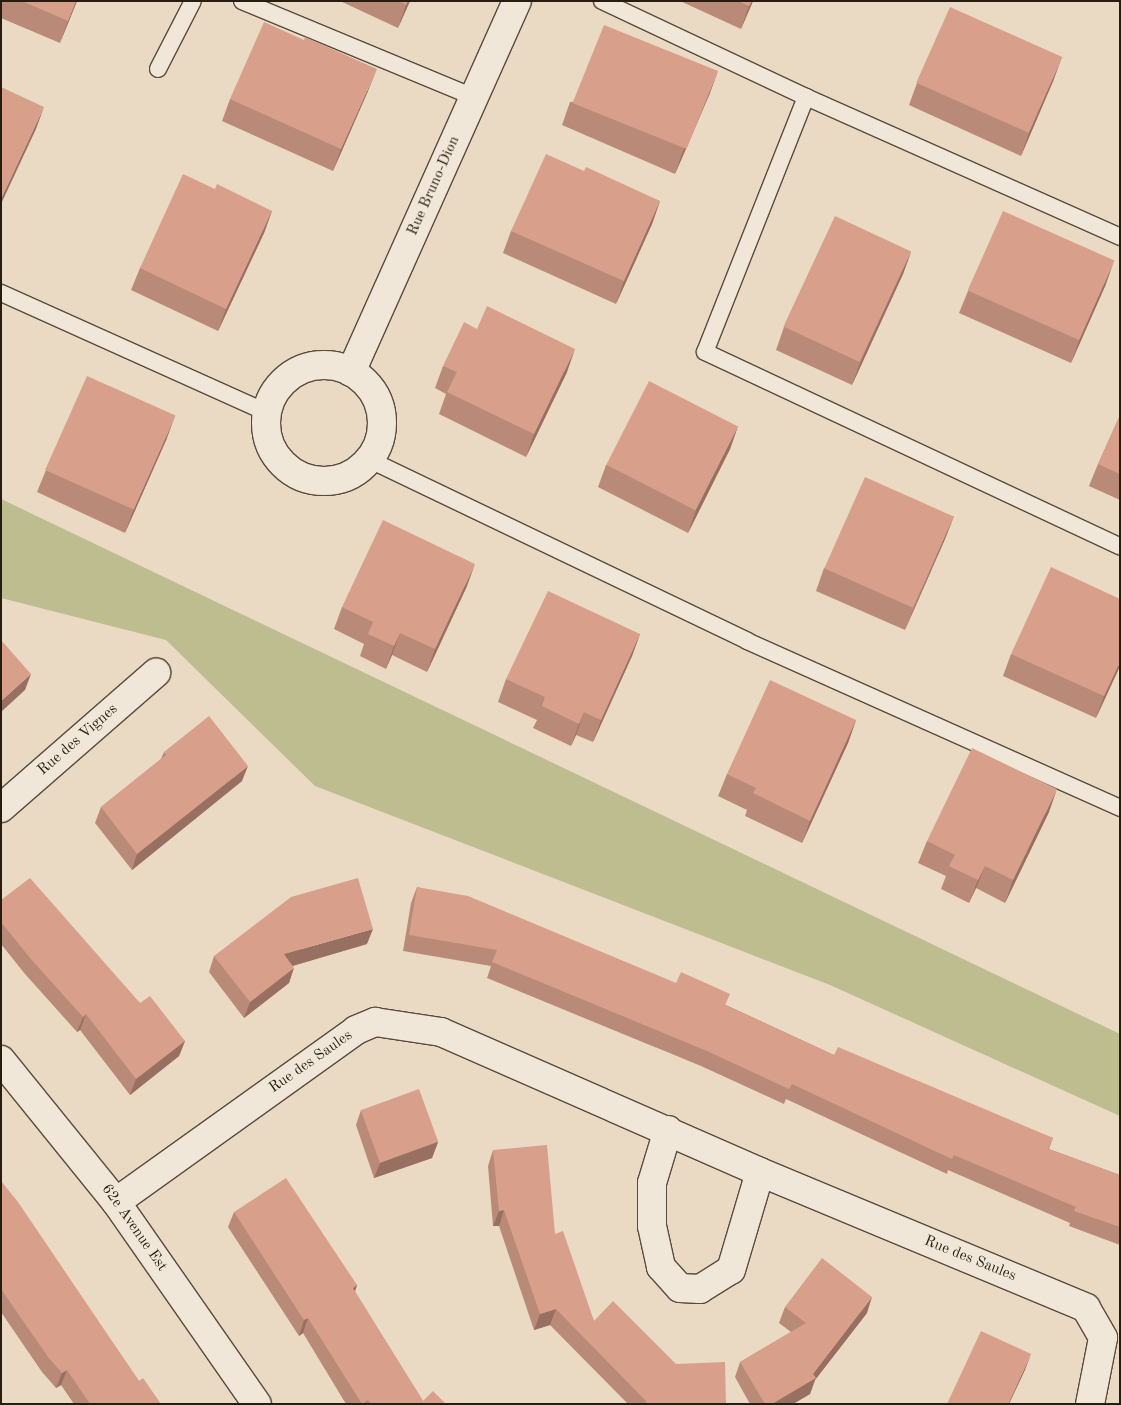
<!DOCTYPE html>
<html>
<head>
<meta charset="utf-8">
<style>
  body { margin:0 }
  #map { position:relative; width:1121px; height:1405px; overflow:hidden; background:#eadac3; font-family:"Old Standard TT",serif }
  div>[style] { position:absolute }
  .green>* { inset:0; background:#bebd8f }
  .roads { filter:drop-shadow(1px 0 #574c3d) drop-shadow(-1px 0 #574c3d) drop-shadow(0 1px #574c3d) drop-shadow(0 -1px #574c3d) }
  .lane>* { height:16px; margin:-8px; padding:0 8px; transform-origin:8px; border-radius:8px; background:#f1e7d8 }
  .street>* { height:28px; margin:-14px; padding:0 14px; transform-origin:14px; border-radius:14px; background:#f1e7d8 }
  .street>.ring { margin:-14px; padding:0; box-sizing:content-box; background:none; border:28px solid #f1e7d8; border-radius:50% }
  .wall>* { inset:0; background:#ba8a78 }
  .shaded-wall>* { inset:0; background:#977061 }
  .building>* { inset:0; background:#d8a08b; transform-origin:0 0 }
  span { translate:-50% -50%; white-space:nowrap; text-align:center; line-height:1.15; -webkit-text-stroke:4.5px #f1e7d8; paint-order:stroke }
  .street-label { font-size:15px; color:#261c10 }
  .frame { position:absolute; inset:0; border:2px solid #261c10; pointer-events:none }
</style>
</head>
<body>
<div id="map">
  <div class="green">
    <i style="clip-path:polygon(1px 499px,1120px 1034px,1120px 1116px,830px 985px,315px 786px,166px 640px,1px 598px)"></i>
  </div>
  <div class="roads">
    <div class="lane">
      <i style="left:242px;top:1px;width:251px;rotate:22.5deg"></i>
      <i style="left:602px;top:1px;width:225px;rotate:25.2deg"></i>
      <i style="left:806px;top:97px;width:344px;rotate:24deg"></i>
      <i style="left:158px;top:69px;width:76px;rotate:-62.8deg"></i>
      <i style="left:806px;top:97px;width:274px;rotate:111.6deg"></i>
      <i style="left:705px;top:352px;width:458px;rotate:25.1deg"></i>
      <i style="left:1px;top:293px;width:290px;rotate:24.2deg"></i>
      <i style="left:370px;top:460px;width:418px;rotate:25.6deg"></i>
      <i style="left:747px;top:641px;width:409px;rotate:24.1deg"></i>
    </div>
    <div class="street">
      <i class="ring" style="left:266px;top:365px;width:88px;height:88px"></i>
      <i style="left:351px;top:372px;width:406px;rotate:-65.9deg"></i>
      <i style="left:1px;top:808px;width:206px;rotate:-41.1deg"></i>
      <i style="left:1px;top:1060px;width:183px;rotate:51deg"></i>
      <i style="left:116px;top:1202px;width:246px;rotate:55.1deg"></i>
      <i style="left:668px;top:1130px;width:55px;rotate:106.8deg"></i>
      <i style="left:652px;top:1183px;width:43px;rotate:90deg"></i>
      <i style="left:652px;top:1226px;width:42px;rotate:77.6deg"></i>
      <i style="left:661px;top:1267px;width:28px;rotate:48deg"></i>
      <i style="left:680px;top:1288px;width:20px;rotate:3deg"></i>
      <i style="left:700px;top:1289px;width:36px;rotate:-32deg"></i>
      <i style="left:731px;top:1270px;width:102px;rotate:-73.5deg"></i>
      <i style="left:116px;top:1202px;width:295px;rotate:-35.6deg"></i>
      <i style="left:356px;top:1030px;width:21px;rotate:-23deg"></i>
      <i style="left:375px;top:1022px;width:67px;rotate:8.6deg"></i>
      <i style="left:441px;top:1032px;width:348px;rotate:23.7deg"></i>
      <i style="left:760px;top:1172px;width:353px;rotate:22.6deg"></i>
      <i style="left:1086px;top:1308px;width:34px;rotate:60deg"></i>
      <i style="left:1103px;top:1338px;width:67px;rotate:101.1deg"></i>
    </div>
  </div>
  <div class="wall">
    <i style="clip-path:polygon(1px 1px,77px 1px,60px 43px,1px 18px)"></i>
    <i style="clip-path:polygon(340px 1px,410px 1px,398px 28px)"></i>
    <i style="clip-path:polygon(680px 1px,753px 1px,741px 29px)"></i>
    <i style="clip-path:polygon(1054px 79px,1021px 156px,909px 105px,917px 83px)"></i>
    <i style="clip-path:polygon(368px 91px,333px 171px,222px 121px,230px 99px)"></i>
    <i style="clip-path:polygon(710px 93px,675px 174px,562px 125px,570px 102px)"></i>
    <i style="clip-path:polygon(584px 171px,660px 201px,652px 224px,616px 304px,503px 253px,511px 231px)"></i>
    <i style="clip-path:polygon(215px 189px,272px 211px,264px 233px,218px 331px,131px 290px,140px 268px)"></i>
    <i style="clip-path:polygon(911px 252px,903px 274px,852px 385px,776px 350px,784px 327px)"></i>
    <i style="clip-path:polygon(1106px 284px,1071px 363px,959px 313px,968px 291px)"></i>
    <i style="clip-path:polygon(443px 366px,567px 372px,526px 457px,439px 414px,446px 394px,435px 388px)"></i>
    <i style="clip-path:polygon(1120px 415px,1120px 500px,1089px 486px,1098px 464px)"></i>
    <i style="clip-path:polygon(738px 426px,730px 449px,688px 533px,598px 487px,606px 465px)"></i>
    <i style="clip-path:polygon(167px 438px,125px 533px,37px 492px,46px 470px)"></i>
    <i style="clip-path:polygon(954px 516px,945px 539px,905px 630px,816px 591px,824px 568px)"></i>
    <i style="clip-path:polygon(467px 586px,427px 672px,392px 655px,386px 669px,360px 656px,364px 644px,334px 629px,342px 607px)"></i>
    <i style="clip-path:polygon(640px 634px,632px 656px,593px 742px,576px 735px,571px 746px,533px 728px,537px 720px,498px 702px,506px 679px)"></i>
    <i style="clip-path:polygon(1011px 654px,1120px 666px,1096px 718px,1003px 676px)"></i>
    <i style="clip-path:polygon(856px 720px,848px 743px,802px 843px,745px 816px,747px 810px,718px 796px,727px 774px)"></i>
    <i style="clip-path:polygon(164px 752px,242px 781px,132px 870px,95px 823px,101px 807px,161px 759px)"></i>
    <i style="clip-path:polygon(1049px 812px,1005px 903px,976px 888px,969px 903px,941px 889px,946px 876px,918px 863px,927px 841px)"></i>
    <i style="clip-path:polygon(417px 887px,726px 1005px,834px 1055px,1053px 1138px,1049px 1149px,1120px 1175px,1120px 1245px,1069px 1226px,1070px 1223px,948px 1170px,947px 1174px,786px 1099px,784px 1104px,701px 1066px,487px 978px,491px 966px,403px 951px,411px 903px)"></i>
    <i style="clip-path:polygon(1px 900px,140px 1003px,185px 1041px,179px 1056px,130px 1095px,80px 1030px,77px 1032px,25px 974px,1px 944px)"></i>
    <i style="clip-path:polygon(367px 944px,293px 966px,289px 983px,244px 1018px,209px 972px,214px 956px)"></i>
    <i style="clip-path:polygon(361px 1110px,438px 1142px,432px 1158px,374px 1178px,356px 1125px)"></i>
    <i style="clip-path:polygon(493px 1150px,555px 1234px,594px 1321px,676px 1364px,726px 1404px,628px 1404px,550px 1325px,534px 1330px,499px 1226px,493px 1226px,488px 1166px)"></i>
    <i style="clip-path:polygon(1px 1181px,139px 1381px,161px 1404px,74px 1404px,61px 1385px,56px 1388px,42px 1372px,1px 1312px)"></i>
    <i style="clip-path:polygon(234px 1212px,357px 1285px,355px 1292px,423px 1401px,446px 1404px,346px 1404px,303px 1333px,299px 1336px,228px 1227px)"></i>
    <i style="clip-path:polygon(785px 1307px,867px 1313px,815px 1380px,810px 1394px,793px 1404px,750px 1404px,735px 1377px,740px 1362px,791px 1332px,779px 1323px)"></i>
  </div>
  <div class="shaded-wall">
    <i style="clip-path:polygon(76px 1px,77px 1px,60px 43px,68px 21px)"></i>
    <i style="clip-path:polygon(408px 1px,410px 1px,398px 28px,406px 5px)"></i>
    <i style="clip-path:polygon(752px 1px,753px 1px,741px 29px,749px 6px)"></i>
    <i style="clip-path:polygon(1062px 57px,1054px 79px,1021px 156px,1029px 133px)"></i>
    <i style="clip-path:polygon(377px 69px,368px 91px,333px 171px,341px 149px)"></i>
    <i style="clip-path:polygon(718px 71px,710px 93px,675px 174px,683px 151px)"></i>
    <i style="clip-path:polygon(44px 107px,36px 129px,1px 204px,1px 199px)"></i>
    <i style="clip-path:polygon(660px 201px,652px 224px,616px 304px,624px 281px)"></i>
    <i style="clip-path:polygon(272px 211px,264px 233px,218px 331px,226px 309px)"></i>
    <i style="clip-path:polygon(911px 252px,903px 274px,852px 385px,860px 363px)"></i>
    <i style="clip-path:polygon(1114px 261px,1106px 284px,1071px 363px,1079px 341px)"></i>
    <i style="clip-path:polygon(575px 349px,567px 372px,526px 457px,534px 434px)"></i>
    <i style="clip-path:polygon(175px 416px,167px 438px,125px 533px,133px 511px)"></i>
    <i style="clip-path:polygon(738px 426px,730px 449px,688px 533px,696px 510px)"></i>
    <i style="clip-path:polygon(954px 516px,945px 539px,905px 630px,914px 608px)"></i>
    <i style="clip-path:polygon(475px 564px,467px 586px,427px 672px,435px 649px)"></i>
    <i style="clip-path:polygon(400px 633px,392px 655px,386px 669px,394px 646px)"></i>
    <i style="clip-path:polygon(640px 634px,632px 656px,593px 742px,601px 720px)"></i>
    <i style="clip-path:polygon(1120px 662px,1120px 666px,1096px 718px,1104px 696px)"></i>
    <i style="clip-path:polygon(31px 674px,25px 690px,1px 712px,1px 701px)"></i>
    <i style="clip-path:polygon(584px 712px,576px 735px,571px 746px,579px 724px)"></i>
    <i style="clip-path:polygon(856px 720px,848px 743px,802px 843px,810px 821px)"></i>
    <i style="clip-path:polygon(248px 766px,242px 781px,132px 870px,137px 854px)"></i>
    <i style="clip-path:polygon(1057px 789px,1049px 812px,1005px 903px,1013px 880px)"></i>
    <i style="clip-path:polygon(985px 866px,976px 888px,969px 903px,978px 880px)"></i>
    <i style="clip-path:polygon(373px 929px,367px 944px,278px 970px,284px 954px)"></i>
    <i style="clip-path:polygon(294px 968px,289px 983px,244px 1018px,250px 1002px)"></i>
    <i style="clip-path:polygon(86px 1014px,80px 1030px,77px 1032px,83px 1017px)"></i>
    <i style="clip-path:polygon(185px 1041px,179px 1056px,130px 1095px,136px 1079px)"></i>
    <i style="clip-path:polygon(438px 1142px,432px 1158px,374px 1178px,380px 1163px)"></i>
    <i style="clip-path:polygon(504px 1210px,499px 1226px,493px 1226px,499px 1211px)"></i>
    <i style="clip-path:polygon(357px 1285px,352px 1300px,353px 1288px)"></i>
    <i style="clip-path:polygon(872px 1297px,867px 1313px,815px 1380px,810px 1394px,793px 1404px,772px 1404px,813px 1374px)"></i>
    <i style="clip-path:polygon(556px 1309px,550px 1325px,534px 1330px,540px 1314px)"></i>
    <i style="clip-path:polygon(308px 1318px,303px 1333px,299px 1336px,304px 1320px)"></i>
    <i style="clip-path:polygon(1031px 1354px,1025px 1370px,1009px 1404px,1008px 1404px)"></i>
    <i style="clip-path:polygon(67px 1370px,61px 1385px,56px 1388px,62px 1373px)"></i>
  </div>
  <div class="building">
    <i style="clip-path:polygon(22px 1px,76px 1px,68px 21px)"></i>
    <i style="clip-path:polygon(398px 1px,408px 1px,406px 5px)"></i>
    <i style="clip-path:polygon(738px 1px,752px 1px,749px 6px)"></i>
    <i style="left:950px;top:7px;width:123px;height:83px;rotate:24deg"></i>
    <i style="clip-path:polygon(264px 22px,304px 40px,305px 37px,377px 69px,341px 149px,230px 99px)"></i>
    <i style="left:604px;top:25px;width:123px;height:84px;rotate:22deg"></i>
    <i style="clip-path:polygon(1px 87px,44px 107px,1px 199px)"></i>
    <i style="clip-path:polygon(546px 154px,584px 171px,586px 167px,660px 201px,624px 281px,511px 231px)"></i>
    <i style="clip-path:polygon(183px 174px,215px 189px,217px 184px,272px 211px,226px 309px,140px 268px)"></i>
    <i style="left:1003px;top:211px;width:122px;height:87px;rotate:24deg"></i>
    <i style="left:835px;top:216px;width:84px;height:122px;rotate:25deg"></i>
    <i style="clip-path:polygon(487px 306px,575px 349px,534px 434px,447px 392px,457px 372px,443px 366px,464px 322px,477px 329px)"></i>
    <i style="left:87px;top:376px;width:97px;height:103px;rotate:24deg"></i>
    <i style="left:649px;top:381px;width:100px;height:94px;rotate:27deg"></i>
    <i style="clip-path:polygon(1120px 415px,1120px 474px,1098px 464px)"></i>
    <i style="left:865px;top:477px;width:97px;height:100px;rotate:24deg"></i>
    <i style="clip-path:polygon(383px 520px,475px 564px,435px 649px,400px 633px,394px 646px,368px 634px,373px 622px,342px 607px)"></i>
    <i style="clip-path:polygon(1051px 567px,1120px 599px,1120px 662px,1104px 696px,1011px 654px)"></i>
    <i style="clip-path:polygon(548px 591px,640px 634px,601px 720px,584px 712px,579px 724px,542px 706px,545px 697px,506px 679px)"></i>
    <i style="clip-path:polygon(1px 640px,31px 674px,1px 701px)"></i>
    <i style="clip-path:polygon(770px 680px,856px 720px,810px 821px,753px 793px,756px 788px,727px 774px)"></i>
    <i style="clip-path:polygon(209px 716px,248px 766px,137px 854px,101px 807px,166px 755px,164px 752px)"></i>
    <i style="clip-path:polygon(972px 748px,1057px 789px,1013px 880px,985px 866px,978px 880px,949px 866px,955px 855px,927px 841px)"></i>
    <i style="clip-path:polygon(30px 878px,140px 1003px,150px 996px,185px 1041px,136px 1079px,86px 1014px,83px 1017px,30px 958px,1px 922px,1px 900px)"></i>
    <i style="clip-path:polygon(358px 878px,373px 929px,284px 954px,294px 968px,250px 1002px,214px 956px,291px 897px)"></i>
    <i style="clip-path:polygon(417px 887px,468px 896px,676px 983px,681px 972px,730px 994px,725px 1005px,834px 1055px,838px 1047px,1053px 1138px,1048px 1149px,1120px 1175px,1120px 1227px,1074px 1211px,1076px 1207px,954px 1155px,952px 1159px,792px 1084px,789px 1089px,707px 1051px,492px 962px,497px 950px,409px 935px)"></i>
    <i style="left:419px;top:1089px;width:56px;height:62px;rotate:70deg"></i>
    <i style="clip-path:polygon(547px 1145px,555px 1234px,563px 1231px,594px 1321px,613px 1301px,676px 1364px,725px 1362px,726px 1404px,646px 1404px,646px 1401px,556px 1309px,540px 1314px,504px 1210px,499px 1211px,493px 1150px)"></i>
    <i style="clip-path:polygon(286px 1178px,357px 1285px,353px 1288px,423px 1401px,433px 1391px,446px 1404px,371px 1404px,368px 1400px,362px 1404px,308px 1318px,304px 1320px,234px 1212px)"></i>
    <i style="clip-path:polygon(1px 1181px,18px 1202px,139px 1381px,143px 1378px,161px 1404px,90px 1404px,67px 1370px,62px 1373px,48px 1357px,1px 1289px)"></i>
    <i style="clip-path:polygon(822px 1258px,872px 1297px,813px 1374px,816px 1378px,772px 1404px,765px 1404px,740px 1362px,806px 1323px,785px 1307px)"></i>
    <i style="clip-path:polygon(981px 1331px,1031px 1354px,1008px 1404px,947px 1404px)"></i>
  </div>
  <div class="street-label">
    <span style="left:434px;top:186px;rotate:-66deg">Rue Bruno-Dion</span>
    <span style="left:78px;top:740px;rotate:-41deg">Rue des Vignes</span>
    <span style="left:311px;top:1062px;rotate:-35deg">Rue des Saules</span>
    <span style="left:134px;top:1228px;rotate:55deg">62e Avenue Est</span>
    <span style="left:970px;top:1259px;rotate:22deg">Rue des Saules</span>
  </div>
  <div class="frame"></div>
</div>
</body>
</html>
